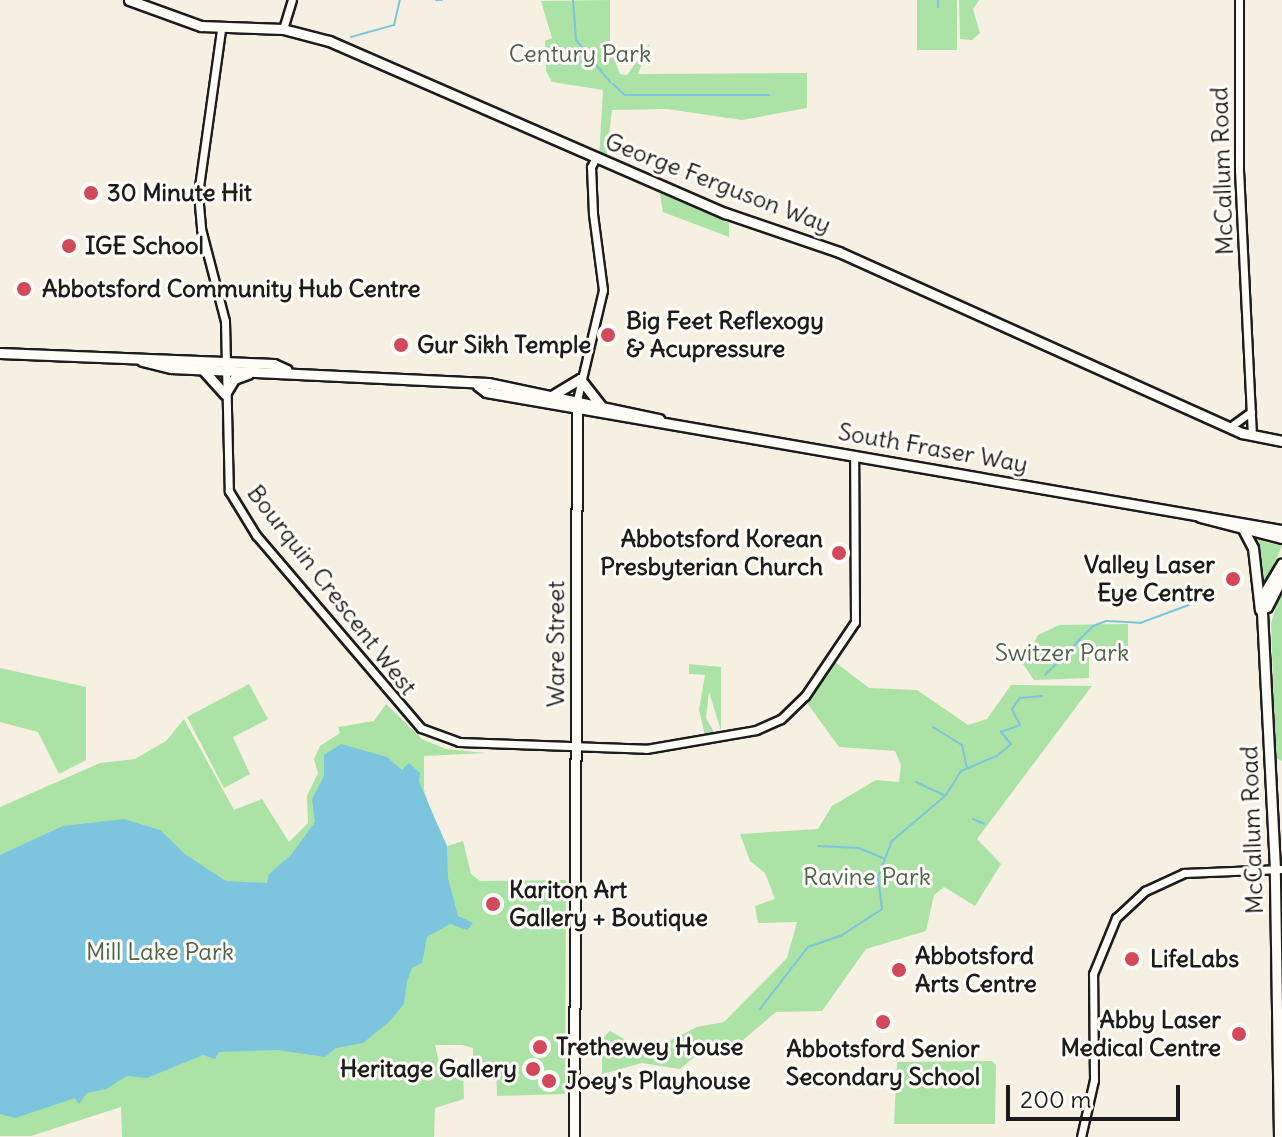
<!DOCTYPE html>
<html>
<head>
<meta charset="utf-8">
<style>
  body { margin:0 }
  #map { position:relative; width:1282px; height:1137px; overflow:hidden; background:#f6f0e2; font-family:Delius,sans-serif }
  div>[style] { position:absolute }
  .green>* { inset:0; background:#abe2a6; transform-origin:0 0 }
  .water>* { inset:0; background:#7dc5de }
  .stream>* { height:2px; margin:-1px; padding:0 1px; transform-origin:1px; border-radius:1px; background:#7dc5de }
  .roads { filter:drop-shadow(2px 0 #1c1c1c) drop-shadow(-2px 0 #1c1c1c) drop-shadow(0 2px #1c1c1c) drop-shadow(0 -2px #1c1c1c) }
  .minor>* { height:7px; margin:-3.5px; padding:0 3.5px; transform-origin:3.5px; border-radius:3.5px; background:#fdfcf7 }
  .major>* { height:9px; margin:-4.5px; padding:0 4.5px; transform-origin:4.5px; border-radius:4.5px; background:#fdfcf7 }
  .dots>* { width:22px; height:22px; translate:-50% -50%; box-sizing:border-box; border:4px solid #fdfcf7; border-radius:50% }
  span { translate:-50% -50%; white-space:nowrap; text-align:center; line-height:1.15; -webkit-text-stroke:6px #fdfcf7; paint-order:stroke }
  .park-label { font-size:24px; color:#4e614c }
  .street-label { font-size:24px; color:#1c1c1c }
  .poi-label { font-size:24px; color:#1c1c1c; font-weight:700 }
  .left { translate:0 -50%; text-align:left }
  .right { translate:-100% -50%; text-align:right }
  .scale { position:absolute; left:1006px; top:1085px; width:174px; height:36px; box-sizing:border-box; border:4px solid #1c1c1c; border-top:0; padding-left:10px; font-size:24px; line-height:28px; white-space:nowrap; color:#1c1c1c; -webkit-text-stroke:6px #fdfcf7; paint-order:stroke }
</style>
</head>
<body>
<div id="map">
  <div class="green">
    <i style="clip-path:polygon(610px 0,610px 48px,620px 74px,627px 75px,650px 43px,638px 74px,807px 73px,807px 108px,742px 120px,667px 109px,612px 110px,606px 161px,599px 158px,603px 90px,552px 82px,546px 71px,545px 41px,552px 38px,541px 1px)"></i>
    <i style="left:917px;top:0;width:40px;height:50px"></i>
    <i style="clip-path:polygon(959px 0,979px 0,973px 9px,980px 33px,972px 40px,960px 39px)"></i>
    <i style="clip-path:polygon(660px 193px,729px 223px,729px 237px,663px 212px)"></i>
    <i style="clip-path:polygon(1254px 539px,1282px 546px,1259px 597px,1258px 545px)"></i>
    <i style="clip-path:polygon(1282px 589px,1282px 761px,1276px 758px,1271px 623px)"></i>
    <i style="clip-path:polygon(1128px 624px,1128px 646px,1089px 651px,1089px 678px,1034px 680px,1023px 664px,1038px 635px,1059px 625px)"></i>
    <i style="clip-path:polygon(835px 662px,869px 688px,917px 690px,968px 725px,987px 719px,1011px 685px,1092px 686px,977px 839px,1001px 864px,975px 906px,944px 887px,934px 895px,926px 931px,866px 949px,822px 1011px,776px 1012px,736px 1046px,700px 1052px,680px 1069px,642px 1063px,602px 1074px,602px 1039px,610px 1031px,633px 1044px,667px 1042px,697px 1027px,724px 1022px,787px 958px,797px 922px,758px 923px,755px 906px,775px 899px,765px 873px,750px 861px,740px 834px,818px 829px,832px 806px,876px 780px,899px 782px,901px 765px,895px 751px,839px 747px,807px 703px)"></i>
    <i style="clip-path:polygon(689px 664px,721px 667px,721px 731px,709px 692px,706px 718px,714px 732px,705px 736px,699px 710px,705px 675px,689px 674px)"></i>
    <i style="clip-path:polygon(0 668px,86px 687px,86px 760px,59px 774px,38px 732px,0 722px)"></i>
    <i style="clip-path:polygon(249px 684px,268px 719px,233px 737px,250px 774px,224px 788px,187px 717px)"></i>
    <i style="clip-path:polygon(386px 704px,422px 739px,446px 749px,486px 753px,424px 756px,424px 790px,435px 823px,447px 846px,463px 841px,471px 874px,480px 881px,566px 880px,565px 1094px,497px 1096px,496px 1063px,473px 1062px,473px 1048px,462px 1045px,435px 1045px,440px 1067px,463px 1067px,464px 1099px,435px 1108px,434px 1137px,122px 1137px,121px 1107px,31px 1136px,0 1136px,0 807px,100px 763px,135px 759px,166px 741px,184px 719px,234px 810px,262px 799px,289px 842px,308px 823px,307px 796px,318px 773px,314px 759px,320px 746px,340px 733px,338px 727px,374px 721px)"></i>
    <i style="clip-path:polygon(992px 1061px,996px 1065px,995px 1124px,894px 1124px,897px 1062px)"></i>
  </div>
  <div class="water">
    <i style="clip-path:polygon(341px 744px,387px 757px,402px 770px,409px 763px,420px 773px,419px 782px,447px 846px,448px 878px,458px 916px,473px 923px,467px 930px,450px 924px,427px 937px,422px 963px,412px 968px,407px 981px,404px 1004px,389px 1022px,363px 1043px,336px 1048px,325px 1057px,277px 1050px,219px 1052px,215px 1059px,203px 1055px,147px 1078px,127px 1076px,106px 1089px,87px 1093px,79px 1104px,75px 1098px,15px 1118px,0 1114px,0 855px,63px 826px,124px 819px,160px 830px,186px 855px,226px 881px,267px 883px,269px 874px,291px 855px,315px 822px,312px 799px,324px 776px,324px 755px)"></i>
  </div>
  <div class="stream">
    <i style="left:436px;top:0;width:6px"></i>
    <i style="left:573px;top:0;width:40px;rotate:85.7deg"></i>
    <i style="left:576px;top:40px;width:54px;rotate:51deg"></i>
    <i style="left:938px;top:7px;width:7px;rotate:-90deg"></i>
    <i style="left:351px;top:37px;width:45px;rotate:-15.6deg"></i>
    <i style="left:394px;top:25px;width:26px;rotate:-77deg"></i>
    <i style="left:613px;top:84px;width:16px;rotate:43deg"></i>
    <i style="left:625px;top:95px;width:144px"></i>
    <i style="left:1045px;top:675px;width:69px;rotate:-45.6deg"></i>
    <i style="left:1093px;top:626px;width:14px;rotate:-21deg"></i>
    <i style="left:1106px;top:621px;width:34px;rotate:3deg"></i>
    <i style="left:1140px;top:623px;width:52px;rotate:-20.2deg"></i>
    <i style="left:933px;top:727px;width:34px;rotate:32deg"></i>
    <i style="left:962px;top:745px;width:24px;rotate:78deg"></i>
    <i style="left:916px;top:782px;width:31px;rotate:25deg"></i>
    <i style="left:973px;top:819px;width:12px;rotate:24deg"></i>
    <i style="left:818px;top:846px;width:41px;rotate:2.8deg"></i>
    <i style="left:859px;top:848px;width:28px;rotate:23deg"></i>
    <i style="left:760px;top:1009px;width:78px;rotate:-52.3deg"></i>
    <i style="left:808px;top:947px;width:36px;rotate:-19deg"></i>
    <i style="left:842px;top:935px;width:48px;rotate:-33deg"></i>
    <i style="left:882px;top:909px;width:32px;rotate:-97deg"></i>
    <i style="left:878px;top:877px;width:39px;rotate:-69deg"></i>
    <i style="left:892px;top:841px;width:71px;rotate:-40.4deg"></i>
    <i style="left:946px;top:795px;width:28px;rotate:-58deg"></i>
    <i style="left:961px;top:771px;width:39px;rotate:-23deg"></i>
    <i style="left:997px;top:756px;width:18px;rotate:-41deg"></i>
    <i style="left:1011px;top:744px;width:16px;rotate:-130deg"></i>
    <i style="left:1001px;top:732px;width:20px;rotate:-20deg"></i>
    <i style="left:1020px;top:725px;width:18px;rotate:-117deg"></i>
    <i style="left:1012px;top:709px;width:14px;rotate:-54deg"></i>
    <i style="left:1020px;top:698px;width:22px;rotate:-5deg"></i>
  </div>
  <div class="roads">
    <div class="minor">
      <i style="left:1239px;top:0;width:170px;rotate:90deg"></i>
      <i style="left:1239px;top:170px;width:266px;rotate:87.2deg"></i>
      <i style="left:283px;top:29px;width:30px;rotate:-73deg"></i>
      <i style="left:221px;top:30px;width:165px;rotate:98deg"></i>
      <i style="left:198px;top:193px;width:36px;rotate:85deg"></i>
      <i style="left:201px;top:229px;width:95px;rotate:75.4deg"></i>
      <i style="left:225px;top:321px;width:170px;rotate:88.7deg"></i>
      <i style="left:229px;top:491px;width:52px;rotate:58.5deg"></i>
      <i style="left:256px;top:535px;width:254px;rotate:49.5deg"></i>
      <i style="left:421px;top:728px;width:40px;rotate:20.2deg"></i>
      <i style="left:459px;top:742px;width:187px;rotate:2.1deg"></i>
      <i style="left:646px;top:749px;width:112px;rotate:-9.8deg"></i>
      <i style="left:756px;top:730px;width:27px;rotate:-24deg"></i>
      <i style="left:781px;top:719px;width:33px;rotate:-44deg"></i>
      <i style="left:805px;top:696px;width:89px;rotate:-56deg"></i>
      <i style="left:855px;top:622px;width:167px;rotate:-90.3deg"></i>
      <i style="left:577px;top:400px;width:113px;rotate:-76.7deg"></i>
      <i style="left:603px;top:290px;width:77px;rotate:-97.5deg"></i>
      <i style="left:593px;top:214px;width:47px;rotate:-92.4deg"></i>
      <i style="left:591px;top:167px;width:11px;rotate:-63deg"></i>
      <i style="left:1230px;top:427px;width:26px;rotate:-36deg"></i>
      <i style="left:1081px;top:1137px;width:58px;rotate:-77.2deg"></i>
      <i style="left:1094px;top:1080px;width:106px;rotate:-90.5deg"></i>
      <i style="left:1093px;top:974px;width:61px;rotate:-67.7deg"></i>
      <i style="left:1116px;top:918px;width:40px;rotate:-43deg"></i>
      <i style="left:1145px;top:891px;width:43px;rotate:-24.8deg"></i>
      <i style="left:1184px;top:873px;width:98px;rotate:-2.3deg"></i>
    </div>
    <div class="major">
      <i style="left:129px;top:0;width:77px;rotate:19.9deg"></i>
      <i style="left:201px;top:26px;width:82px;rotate:2.1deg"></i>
      <i style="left:283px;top:29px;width:48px;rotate:14.6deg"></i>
      <i style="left:329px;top:41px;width:432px;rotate:23.5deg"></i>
      <i style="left:725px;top:213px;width:120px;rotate:18.9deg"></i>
      <i style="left:839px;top:252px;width:442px;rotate:24.2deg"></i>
      <i style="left:1242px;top:433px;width:41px;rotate:11.3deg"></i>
      <i style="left:0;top:353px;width:274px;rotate:2.3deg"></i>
      <i style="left:274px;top:364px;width:14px;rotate:25deg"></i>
      <i style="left:142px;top:361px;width:30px;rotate:14deg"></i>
      <i style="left:171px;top:368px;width:317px;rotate:2.7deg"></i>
      <i style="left:488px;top:383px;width:175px;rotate:11.9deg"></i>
      <i style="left:204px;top:371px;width:31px;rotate:48deg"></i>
      <i style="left:478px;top:386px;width:10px;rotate:37deg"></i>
      <i style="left:486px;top:392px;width:808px;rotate:9.84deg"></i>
      <i style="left:225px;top:394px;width:17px;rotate:-59deg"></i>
      <i style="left:234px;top:379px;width:15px;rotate:-20deg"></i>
      <i style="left:553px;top:395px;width:31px;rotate:-31deg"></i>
      <i style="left:580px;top:379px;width:33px;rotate:52deg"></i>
      <i style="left:1200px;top:517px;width:85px;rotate:14.4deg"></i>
      <i style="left:1243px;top:529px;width:21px;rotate:62deg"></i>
      <i style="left:1253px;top:548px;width:62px;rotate:83.6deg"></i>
      <i style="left:1267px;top:607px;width:34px;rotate:-63deg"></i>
      <i style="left:574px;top:1137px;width:737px;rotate:-89.77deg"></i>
      <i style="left:1279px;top:1137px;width:268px;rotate:-90.9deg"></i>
      <i style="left:1275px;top:869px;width:256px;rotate:-92.9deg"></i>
      <i style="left:1262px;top:613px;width:23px;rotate:-80deg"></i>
      <i style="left:1266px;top:590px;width:31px;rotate:-59deg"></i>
    </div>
  </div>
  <div class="dots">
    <i style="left:91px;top:193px;background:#d1495b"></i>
    <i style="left:69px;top:246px;background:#d1495b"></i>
    <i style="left:24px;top:289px;background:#d1495b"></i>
    <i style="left:608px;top:335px;background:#d1495b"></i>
    <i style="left:401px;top:345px;background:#d1495b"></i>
    <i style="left:839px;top:553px;background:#d1495b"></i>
    <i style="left:1233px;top:579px;background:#d1495b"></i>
    <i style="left:493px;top:904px;background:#d1495b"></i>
    <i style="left:1132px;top:959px;background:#d1495b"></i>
    <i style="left:899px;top:970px;background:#d1495b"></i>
    <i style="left:883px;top:1022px;background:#d1495b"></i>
    <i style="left:1239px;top:1034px;background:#d1495b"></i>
    <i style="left:540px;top:1047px;background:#d1495b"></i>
    <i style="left:533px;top:1069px;background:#d1495b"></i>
    <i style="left:549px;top:1081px;background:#d1495b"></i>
  </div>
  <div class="park-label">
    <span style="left:580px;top:54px">Century Park</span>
    <span style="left:1062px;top:653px">Switzer Park</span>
    <span style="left:867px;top:877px">Ravine Park</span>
    <span style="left:160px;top:952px">Mill Lake Park</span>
  </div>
  <div class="street-label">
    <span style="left:1222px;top:171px;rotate:-92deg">McCallum Road</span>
    <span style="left:718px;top:183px;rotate:21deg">George Ferguson Way</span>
    <span style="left:933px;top:448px;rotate:10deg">South Fraser Way</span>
    <span style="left:332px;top:590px;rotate:52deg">Bourquin Crescent West</span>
    <span style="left:556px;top:644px;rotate:-90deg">Ware Street</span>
    <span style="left:1252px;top:830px;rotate:-92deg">McCallum Road</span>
  </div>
  <div class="poi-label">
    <span class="left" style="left:107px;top:193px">30 Minute Hit</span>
    <span class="left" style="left:85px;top:246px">IGE School</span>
    <span class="left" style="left:42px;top:289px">Abbotsford Community Hub Centre</span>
    <span class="left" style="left:626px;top:335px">Big Feet Reflexogy<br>&amp; Acupressure</span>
    <span class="left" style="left:417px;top:345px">Gur Sikh Temple</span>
    <span class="right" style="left:823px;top:553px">Abbotsford Korean<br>Presbyterian Church</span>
    <span class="right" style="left:1215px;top:579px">Valley Laser<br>Eye Centre</span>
    <span class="left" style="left:509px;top:904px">Kariton Art<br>Gallery + Boutique</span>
    <span class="left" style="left:915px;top:970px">Abbotsford<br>Arts Centre</span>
    <span class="left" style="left:1150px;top:959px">LifeLabs</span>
    <span class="right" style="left:1221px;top:1034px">Abby Laser<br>Medical Centre</span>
    <span class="left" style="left:556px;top:1047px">Trethewey House</span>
    <span style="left:883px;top:1063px">Abbotsford Senior<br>Secondary School</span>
    <span class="right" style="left:517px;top:1069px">Heritage Gallery</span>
    <span class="left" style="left:565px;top:1081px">Joey's Playhouse</span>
  </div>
  <div class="scale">200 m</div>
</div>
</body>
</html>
